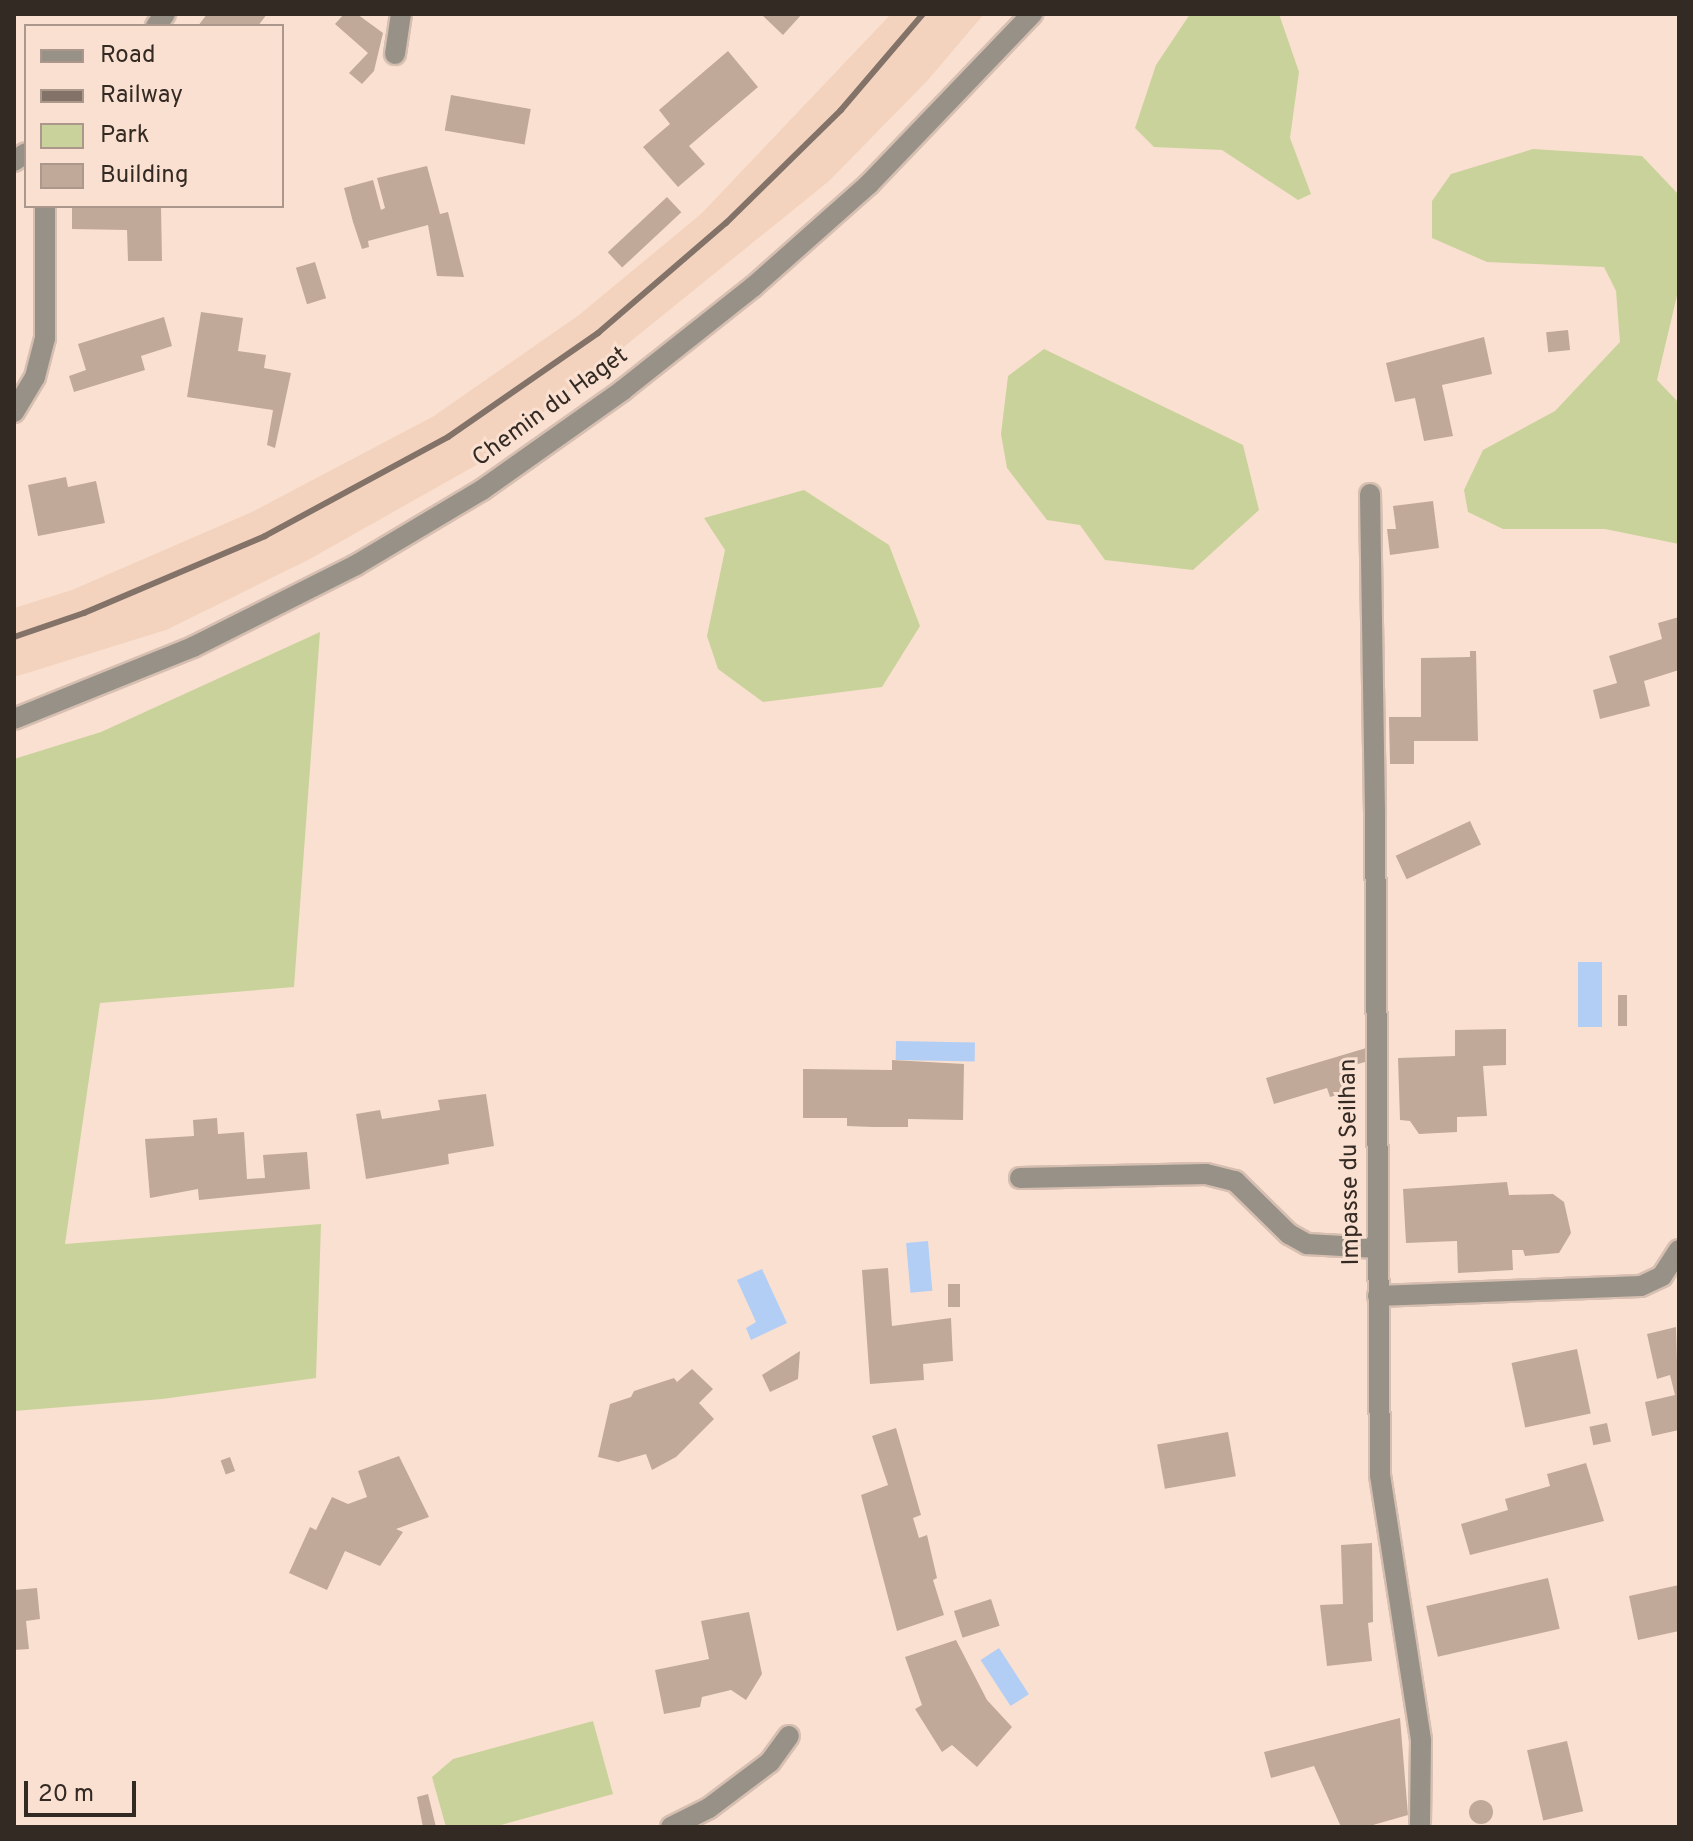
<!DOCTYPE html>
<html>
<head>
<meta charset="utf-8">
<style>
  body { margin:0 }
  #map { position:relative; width:1693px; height:1841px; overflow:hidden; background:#fae0d0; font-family:Overpass,sans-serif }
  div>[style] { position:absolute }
  .built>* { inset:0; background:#f4d3be }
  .green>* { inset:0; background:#c9d29a }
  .water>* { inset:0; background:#b3cef5; transform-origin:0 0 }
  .building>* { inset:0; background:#c1a999; transform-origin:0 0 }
  .round { border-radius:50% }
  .roads { filter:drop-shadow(2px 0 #d6bfb1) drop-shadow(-2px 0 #d6bfb1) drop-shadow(0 2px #d6bfb1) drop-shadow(0 -2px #d6bfb1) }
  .service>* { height:20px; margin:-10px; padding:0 10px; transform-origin:10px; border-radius:10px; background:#989187 }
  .minor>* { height:20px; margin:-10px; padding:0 10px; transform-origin:10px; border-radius:10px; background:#989187 }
  .rail>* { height:6px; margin:-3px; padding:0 3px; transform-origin:3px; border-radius:3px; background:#827268 }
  span { translate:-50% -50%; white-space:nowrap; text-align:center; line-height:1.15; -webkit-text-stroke:6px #fae0d0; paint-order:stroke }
  .street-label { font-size:24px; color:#342a24 }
  .frame { position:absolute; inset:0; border:16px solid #342a24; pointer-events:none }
  .legend { position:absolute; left:24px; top:24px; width:260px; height:184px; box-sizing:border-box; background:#fae0d0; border:2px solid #ab978b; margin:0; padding:10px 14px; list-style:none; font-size:24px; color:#342a24 }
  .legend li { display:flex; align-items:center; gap:16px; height:40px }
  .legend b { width:40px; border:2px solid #ab978b }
  .scale { position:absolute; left:24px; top:1781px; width:112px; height:36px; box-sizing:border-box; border:4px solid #342a24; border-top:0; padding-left:10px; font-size:24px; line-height:28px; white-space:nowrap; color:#342a24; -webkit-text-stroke:6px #fae0d0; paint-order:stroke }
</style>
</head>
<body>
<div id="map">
  <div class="built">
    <i style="clip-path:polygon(891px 14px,984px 14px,928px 80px,829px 181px,480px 463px,308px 560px,166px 630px,14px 677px,14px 608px,72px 590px,252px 512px,434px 416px,579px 315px,701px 214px)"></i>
  </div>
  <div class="green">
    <i style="clip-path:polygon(1190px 14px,1279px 14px,1299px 72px,1290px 138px,1311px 194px,1298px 200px,1222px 150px,1154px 147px,1135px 128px,1156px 65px)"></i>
    <i style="clip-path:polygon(1533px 149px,1642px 156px,1679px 195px,1679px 287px,1657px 380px,1679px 403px,1679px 544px,1605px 529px,1503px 529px,1468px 512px,1464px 490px,1483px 450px,1555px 411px,1620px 342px,1616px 291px,1604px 267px,1487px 262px,1432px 238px,1432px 201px,1451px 174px)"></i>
    <i style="clip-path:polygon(1044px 349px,1243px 445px,1259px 510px,1193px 570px,1105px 560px,1080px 525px,1047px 520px,1007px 468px,1001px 434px,1008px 376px)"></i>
    <i style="clip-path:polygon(804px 490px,889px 545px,920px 626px,882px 687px,763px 702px,718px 669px,707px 636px,725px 550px,704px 518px)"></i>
    <i style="clip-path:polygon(320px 632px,294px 987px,100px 1003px,65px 1244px,321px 1224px,316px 1378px,162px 1399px,14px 1411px,14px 759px,101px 732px)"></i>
    <i style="clip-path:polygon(593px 1721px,613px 1794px,494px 1827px,446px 1827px,432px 1777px,453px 1759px)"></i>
  </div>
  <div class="water">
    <i style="left:1578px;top:962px;width:24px;height:65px"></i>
    <i style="left:896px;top:1041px;width:79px;height:19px;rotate:1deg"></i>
    <i style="left:928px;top:1241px;width:50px;height:22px;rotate:85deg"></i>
    <i style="clip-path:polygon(762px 1269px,787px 1323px,751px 1340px,746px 1328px,756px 1322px,737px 1280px)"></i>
    <i style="left:999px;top:1648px;width:55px;height:22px;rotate:57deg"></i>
  </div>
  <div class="building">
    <i style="clip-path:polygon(207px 14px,267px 14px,258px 26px,198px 26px)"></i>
    <i style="clip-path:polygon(344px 14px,357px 14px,383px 33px,374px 71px,362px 84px,349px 73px,368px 53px,335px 24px)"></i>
    <i style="clip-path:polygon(761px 14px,802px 14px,783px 35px)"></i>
    <i style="clip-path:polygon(728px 51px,758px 87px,689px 146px,705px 164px,678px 187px,643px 147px,670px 124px,659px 110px)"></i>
    <i style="left:451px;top:95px;width:81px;height:36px;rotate:10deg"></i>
    <i style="clip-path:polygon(427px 166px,440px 214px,448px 212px,464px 277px,437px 276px,428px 225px,368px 241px,369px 247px,362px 249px,353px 222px,344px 188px,373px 180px,381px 210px,385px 208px,377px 178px)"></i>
    <i style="left:667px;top:197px;width:21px;height:81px;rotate:47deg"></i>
    <i style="clip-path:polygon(72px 206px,161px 206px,162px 261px,128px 261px,127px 230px,72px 229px)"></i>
    <i style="left:315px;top:262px;width:38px;height:20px;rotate:73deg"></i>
    <i style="clip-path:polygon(201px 312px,243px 318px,238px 351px,266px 355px,264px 368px,291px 373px,275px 448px,267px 445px,273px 410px,187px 397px)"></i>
    <i style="clip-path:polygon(164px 317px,172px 346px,141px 356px,145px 370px,74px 392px,69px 376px,86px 370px,78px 344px)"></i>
    <i style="left:1568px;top:330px;width:20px;height:22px;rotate:84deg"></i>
    <i style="clip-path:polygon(1484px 337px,1492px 374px,1442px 385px,1453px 436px,1424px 441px,1415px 398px,1395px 402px,1386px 363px)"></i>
    <i style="clip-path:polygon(66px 477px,68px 487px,96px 481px,105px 523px,38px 536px,28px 485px)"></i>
    <i style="clip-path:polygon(1433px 501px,1439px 548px,1390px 555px,1387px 529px,1396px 529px,1393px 506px)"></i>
    <i style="clip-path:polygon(1679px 617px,1679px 670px,1644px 681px,1650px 706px,1600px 719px,1593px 690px,1617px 683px,1609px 656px,1662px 639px,1658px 623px)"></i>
    <i style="clip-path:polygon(1470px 651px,1476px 651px,1478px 741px,1414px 741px,1414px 764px,1390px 764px,1389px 717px,1421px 717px,1421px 658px,1470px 657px)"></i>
    <i style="left:1470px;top:821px;width:26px;height:82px;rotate:65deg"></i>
    <i style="left:1618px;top:995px;width:9px;height:31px"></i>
    <i style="clip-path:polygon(1506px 1029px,1506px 1065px,1483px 1066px,1487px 1116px,1457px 1117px,1457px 1132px,1419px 1134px,1410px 1121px,1400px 1120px,1398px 1058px,1455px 1056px,1455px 1030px)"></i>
    <i style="clip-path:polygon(1373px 1046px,1372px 1060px,1351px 1066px,1358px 1089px,1330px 1097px,1327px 1088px,1274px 1104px,1266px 1078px)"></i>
    <i style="clip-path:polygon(892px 1060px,964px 1064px,963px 1120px,908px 1119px,908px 1127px,873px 1127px,847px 1126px,847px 1118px,803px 1118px,803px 1069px,892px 1070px)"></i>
    <i style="clip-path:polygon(486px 1094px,494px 1146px,448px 1154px,449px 1164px,366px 1179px,356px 1114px,380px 1110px,382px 1119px,440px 1110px,438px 1100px)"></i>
    <i style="clip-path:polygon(217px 1118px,218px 1134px,244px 1132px,247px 1179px,265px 1178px,263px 1155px,307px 1152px,310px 1189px,199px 1200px,198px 1189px,150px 1198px,145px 1139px,194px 1136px,193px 1120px)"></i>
    <i style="clip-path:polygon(1507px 1182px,1509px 1195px,1553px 1194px,1564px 1202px,1571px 1233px,1559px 1253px,1525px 1256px,1523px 1250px,1512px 1250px,1513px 1270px,1458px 1273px,1457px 1241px,1406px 1243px,1403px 1189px)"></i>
    <i style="clip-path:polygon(888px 1268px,892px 1326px,951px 1318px,953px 1361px,923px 1364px,924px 1380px,870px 1384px,862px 1270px)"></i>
    <i style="left:948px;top:1284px;width:12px;height:23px"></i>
    <i style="clip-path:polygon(1676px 1327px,1679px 1430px,1652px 1436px,1645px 1402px,1675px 1395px,1670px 1375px,1657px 1379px,1647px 1334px)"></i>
    <i style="left:1577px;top:1349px;width:66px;height:67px;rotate:78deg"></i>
    <i style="clip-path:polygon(800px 1351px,798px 1379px,770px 1392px,762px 1375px)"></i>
    <i style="clip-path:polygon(692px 1369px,713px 1389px,699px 1403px,714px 1419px,676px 1457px,652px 1470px,646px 1454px,618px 1462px,598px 1457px,610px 1404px,631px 1397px,634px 1391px,674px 1378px,677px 1382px)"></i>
    <i style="left:1607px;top:1423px;width:19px;height:18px;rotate:78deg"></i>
    <i style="clip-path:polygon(896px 1428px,921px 1515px,913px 1518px,919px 1538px,927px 1535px,937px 1578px,933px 1580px,944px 1615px,897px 1631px,861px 1495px,888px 1485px,872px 1436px)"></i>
    <i style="left:1228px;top:1432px;width:45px;height:72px;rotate:80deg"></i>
    <i style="clip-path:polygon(399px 1456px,429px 1517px,396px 1529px,403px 1532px,380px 1566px,345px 1551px,327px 1590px,289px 1573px,310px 1527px,316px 1530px,332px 1497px,348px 1504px,367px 1497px,358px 1471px)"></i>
    <i style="left:230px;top:1457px;width:15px;height:10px;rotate:70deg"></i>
    <i style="clip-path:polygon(1586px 1463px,1604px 1521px,1470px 1555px,1461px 1524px,1508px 1510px,1505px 1499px,1550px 1486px,1547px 1474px)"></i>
    <i style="clip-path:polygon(1372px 1543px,1373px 1622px,1368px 1623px,1372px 1661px,1327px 1666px,1320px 1605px,1343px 1604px,1341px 1545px)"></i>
    <i style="left:1548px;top:1578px;width:52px;height:125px;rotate:77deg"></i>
    <i style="clip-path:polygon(1679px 1585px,1679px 1631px,1638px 1640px,1629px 1596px)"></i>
    <i style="clip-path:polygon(37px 1588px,40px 1619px,26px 1621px,29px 1649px,14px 1650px,14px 1590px)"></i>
    <i style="left:991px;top:1599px;width:28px;height:39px;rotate:72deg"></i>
    <i style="clip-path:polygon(749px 1612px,762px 1674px,746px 1700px,731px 1690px,702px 1697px,700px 1707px,664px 1714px,655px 1670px,709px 1659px,701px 1621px)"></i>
    <i style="clip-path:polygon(956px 1640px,987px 1700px,1012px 1727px,977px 1767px,952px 1745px,942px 1752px,915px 1709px,922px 1705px,905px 1657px)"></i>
    <i style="clip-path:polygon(1400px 1718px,1408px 1815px,1366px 1827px,1341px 1827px,1314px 1766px,1271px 1778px,1264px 1752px)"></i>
    <i style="left:1567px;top:1741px;width:72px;height:41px;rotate:77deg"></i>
    <i style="clip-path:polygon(428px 1794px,436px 1827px,423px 1827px,417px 1797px)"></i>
    <i class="round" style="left:1469px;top:1800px;width:24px;height:24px"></i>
  </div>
  <div class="roads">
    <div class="service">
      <i style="left:395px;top:54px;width:40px;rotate:-81.5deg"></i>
      <i style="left:1370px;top:494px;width:317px;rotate:89.1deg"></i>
      <i style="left:1020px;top:1178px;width:186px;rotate:-1.2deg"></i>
      <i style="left:1206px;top:1174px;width:30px;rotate:14deg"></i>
      <i style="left:1235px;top:1181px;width:76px;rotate:44.5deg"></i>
      <i style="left:1289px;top:1234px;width:21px;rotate:29deg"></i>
      <i style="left:1307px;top:1244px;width:70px;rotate:3.3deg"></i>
      <i style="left:671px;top:1827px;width:42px;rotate:-26.6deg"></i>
      <i style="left:709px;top:1808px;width:76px;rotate:-37deg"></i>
      <i style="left:770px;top:1762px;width:32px;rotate:-54deg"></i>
    </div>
    <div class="minor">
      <i style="left:156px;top:26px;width:15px;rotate:-53deg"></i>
      <i style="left:14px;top:161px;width:14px;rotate:-34deg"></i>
      <i style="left:14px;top:412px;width:41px;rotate:-59deg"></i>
      <i style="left:35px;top:377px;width:40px;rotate:-75.6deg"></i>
      <i style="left:45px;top:338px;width:132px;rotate:-90deg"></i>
      <i style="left:14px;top:719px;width:193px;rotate:-21.9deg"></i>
      <i style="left:193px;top:647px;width:182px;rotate:-26.7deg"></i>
      <i style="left:356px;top:565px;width:147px;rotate:-30.8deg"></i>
      <i style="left:482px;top:490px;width:173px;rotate:-35.3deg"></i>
      <i style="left:623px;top:390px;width:166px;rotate:-38.4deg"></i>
      <i style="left:753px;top:287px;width:155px;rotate:-41.6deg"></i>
      <i style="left:869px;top:184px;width:236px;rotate:-46.2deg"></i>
      <i style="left:1375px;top:811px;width:664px;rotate:89.57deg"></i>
      <i style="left:1380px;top:1475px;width:269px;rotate:81.2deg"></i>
      <i style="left:1421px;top:1741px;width:86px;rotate:90.7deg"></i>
      <i style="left:1378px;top:1296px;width:263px;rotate:-2.2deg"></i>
      <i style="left:1641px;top:1286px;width:23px;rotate:-25deg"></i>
      <i style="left:1662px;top:1276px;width:31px;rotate:-57deg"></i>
    </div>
  </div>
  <div class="rail">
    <i style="left:14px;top:637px;width:74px;rotate:-18.9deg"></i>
    <i style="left:84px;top:613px;width:197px;rotate:-23deg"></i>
    <i style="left:265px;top:536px;width:208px;rotate:-28.4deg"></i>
    <i style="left:448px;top:437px;width:183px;rotate:-34.7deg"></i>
    <i style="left:598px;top:333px;width:169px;rotate:-40.7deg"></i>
    <i style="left:726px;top:223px;width:161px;rotate:-44.5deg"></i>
    <i style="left:841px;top:110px;width:126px;rotate:-49.5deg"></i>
  </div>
  <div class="street-label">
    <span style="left:551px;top:408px;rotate:-36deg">Chemin du Haget</span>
    <span style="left:1351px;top:1162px;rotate:-91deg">Impasse du Seilhan</span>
  </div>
  <div class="frame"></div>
  <ul class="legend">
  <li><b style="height:10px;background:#989187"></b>Road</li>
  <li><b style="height:10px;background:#827268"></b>Railway</li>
  <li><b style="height:22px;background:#c9d29a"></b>Park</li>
  <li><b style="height:22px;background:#c1a999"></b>Building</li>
  </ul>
  <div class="scale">20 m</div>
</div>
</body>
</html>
